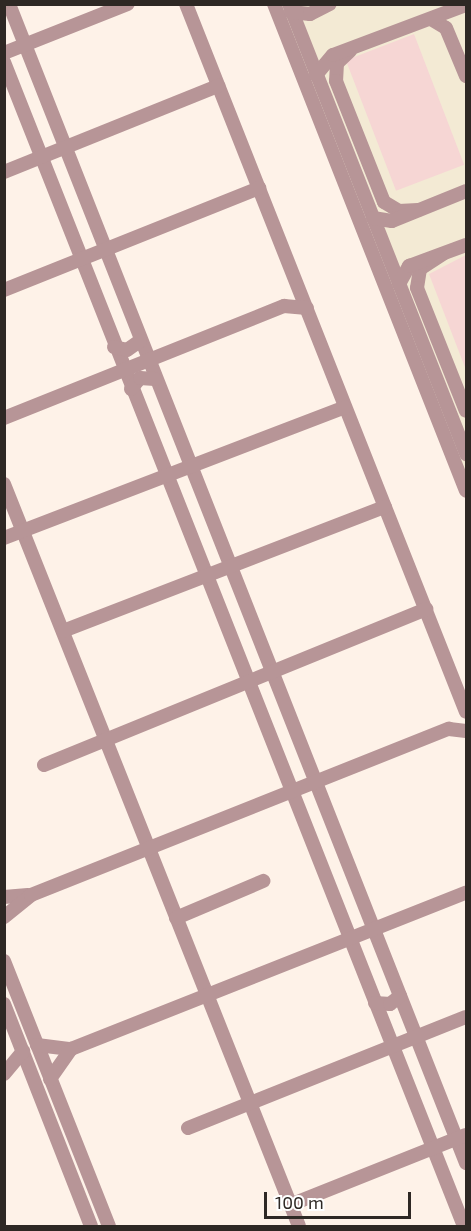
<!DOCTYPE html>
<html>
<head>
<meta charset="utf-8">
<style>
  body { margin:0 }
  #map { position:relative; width:471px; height:1231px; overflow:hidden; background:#fef2e8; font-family:"Exo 2",sans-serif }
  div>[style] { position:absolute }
  .commercial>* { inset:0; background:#f3ead4 }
  .building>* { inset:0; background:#f6d6d4; transform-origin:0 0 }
  .minor>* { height:14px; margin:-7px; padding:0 7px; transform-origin:7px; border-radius:7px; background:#b79597 }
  span { translate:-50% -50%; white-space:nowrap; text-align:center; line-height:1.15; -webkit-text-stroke:4.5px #fff; paint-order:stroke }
  .frame { position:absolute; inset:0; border:6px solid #2e2824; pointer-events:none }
  .scale { position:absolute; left:264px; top:1192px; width:147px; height:27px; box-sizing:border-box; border:3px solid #2e2824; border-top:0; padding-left:8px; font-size:18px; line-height:21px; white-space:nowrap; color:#2e2824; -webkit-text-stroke:4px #fff; paint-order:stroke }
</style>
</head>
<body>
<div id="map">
  <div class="commercial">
    <i style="clip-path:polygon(277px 5px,466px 5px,466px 483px)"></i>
  </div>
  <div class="building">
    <i style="left:414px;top:34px;width:140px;height:73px;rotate:69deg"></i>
    <i style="clip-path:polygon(466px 255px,466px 370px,429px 274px)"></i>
  </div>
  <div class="minor">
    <i style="left:9px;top:4px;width:1246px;rotate:68.48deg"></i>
    <i style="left:186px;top:4px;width:761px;rotate:68.42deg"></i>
    <i style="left:274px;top:4px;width:523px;rotate:68.48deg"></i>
    <i style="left:289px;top:4px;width:484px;rotate:68.5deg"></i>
    <i style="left:291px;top:12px;width:19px;rotate:6deg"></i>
    <i style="left:310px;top:14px;width:22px;rotate:-27deg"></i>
    <i style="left:431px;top:19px;width:17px;rotate:31deg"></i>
    <i style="left:446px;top:28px;width:52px;rotate:67.4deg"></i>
    <i style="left:350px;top:51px;width:18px;rotate:137deg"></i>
    <i style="left:337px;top:63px;width:18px;rotate:93deg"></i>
    <i style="left:336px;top:81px;width:130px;rotate:68.4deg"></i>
    <i style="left:384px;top:202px;width:17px;rotate:31deg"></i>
    <i style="left:399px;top:211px;width:19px;rotate:-3deg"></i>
    <i style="left:4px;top:53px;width:133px;rotate:-21.6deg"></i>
    <i style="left:4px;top:62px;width:1252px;rotate:68.44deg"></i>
    <i style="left:316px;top:75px;width:26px;rotate:-50deg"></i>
    <i style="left:333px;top:55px;width:142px;rotate:-20.6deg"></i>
    <i style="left:4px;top:172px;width:231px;rotate:-21.9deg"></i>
    <i style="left:373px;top:218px;width:19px;rotate:9deg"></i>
    <i style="left:392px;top:221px;width:80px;rotate:-22.1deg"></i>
    <i style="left:443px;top:254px;width:27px;rotate:147deg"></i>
    <i style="left:420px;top:269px;width:19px;rotate:99deg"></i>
    <i style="left:417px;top:288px;width:132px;rotate:68.3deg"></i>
    <i style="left:399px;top:284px;width:21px;rotate:-61deg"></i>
    <i style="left:409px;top:266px;width:61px;rotate:-20.2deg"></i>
    <i style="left:4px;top:290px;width:275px;rotate:-21.8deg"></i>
    <i style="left:114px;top:347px;width:13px;rotate:13deg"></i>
    <i style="left:127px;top:350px;width:16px;rotate:-35deg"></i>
    <i style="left:131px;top:389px;width:14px;rotate:-51deg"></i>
    <i style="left:140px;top:378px;width:15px;rotate:4deg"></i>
    <i style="left:4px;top:418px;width:302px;rotate:-21.8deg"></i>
    <i style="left:284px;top:306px;width:23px;rotate:5deg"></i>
    <i style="left:4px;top:484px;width:798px;rotate:68.32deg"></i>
    <i style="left:4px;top:538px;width:365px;rotate:-21deg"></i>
    <i style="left:63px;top:631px;width:345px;rotate:-21.1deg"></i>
    <i style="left:44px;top:765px;width:413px;rotate:-22.2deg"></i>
    <i style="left:4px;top:897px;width:24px;rotate:-5deg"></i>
    <i style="left:4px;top:917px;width:35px;rotate:-39deg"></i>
    <i style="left:31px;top:895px;width:450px;rotate:-21.7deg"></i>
    <i style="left:449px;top:729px;width:17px;rotate:7deg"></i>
    <i style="left:176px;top:918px;width:95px;rotate:-23deg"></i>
    <i style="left:4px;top:961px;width:285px;rotate:68.4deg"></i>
    <i style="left:375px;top:1003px;width:15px;rotate:4deg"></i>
    <i style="left:390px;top:1004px;width:13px;rotate:-39deg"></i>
    <i style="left:4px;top:1004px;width:238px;rotate:68.6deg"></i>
    <i style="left:37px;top:1045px;width:34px;rotate:7deg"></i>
    <i style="left:71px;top:1049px;width:425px;rotate:-21.6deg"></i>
    <i style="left:4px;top:1074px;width:30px;rotate:-50deg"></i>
    <i style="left:50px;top:1079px;width:37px;rotate:-55deg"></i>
    <i style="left:188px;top:1128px;width:299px;rotate:-21.8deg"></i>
    <i style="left:290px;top:1205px;width:189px;rotate:-21.7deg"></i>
  </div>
  <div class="frame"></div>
  <div class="scale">100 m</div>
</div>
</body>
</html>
